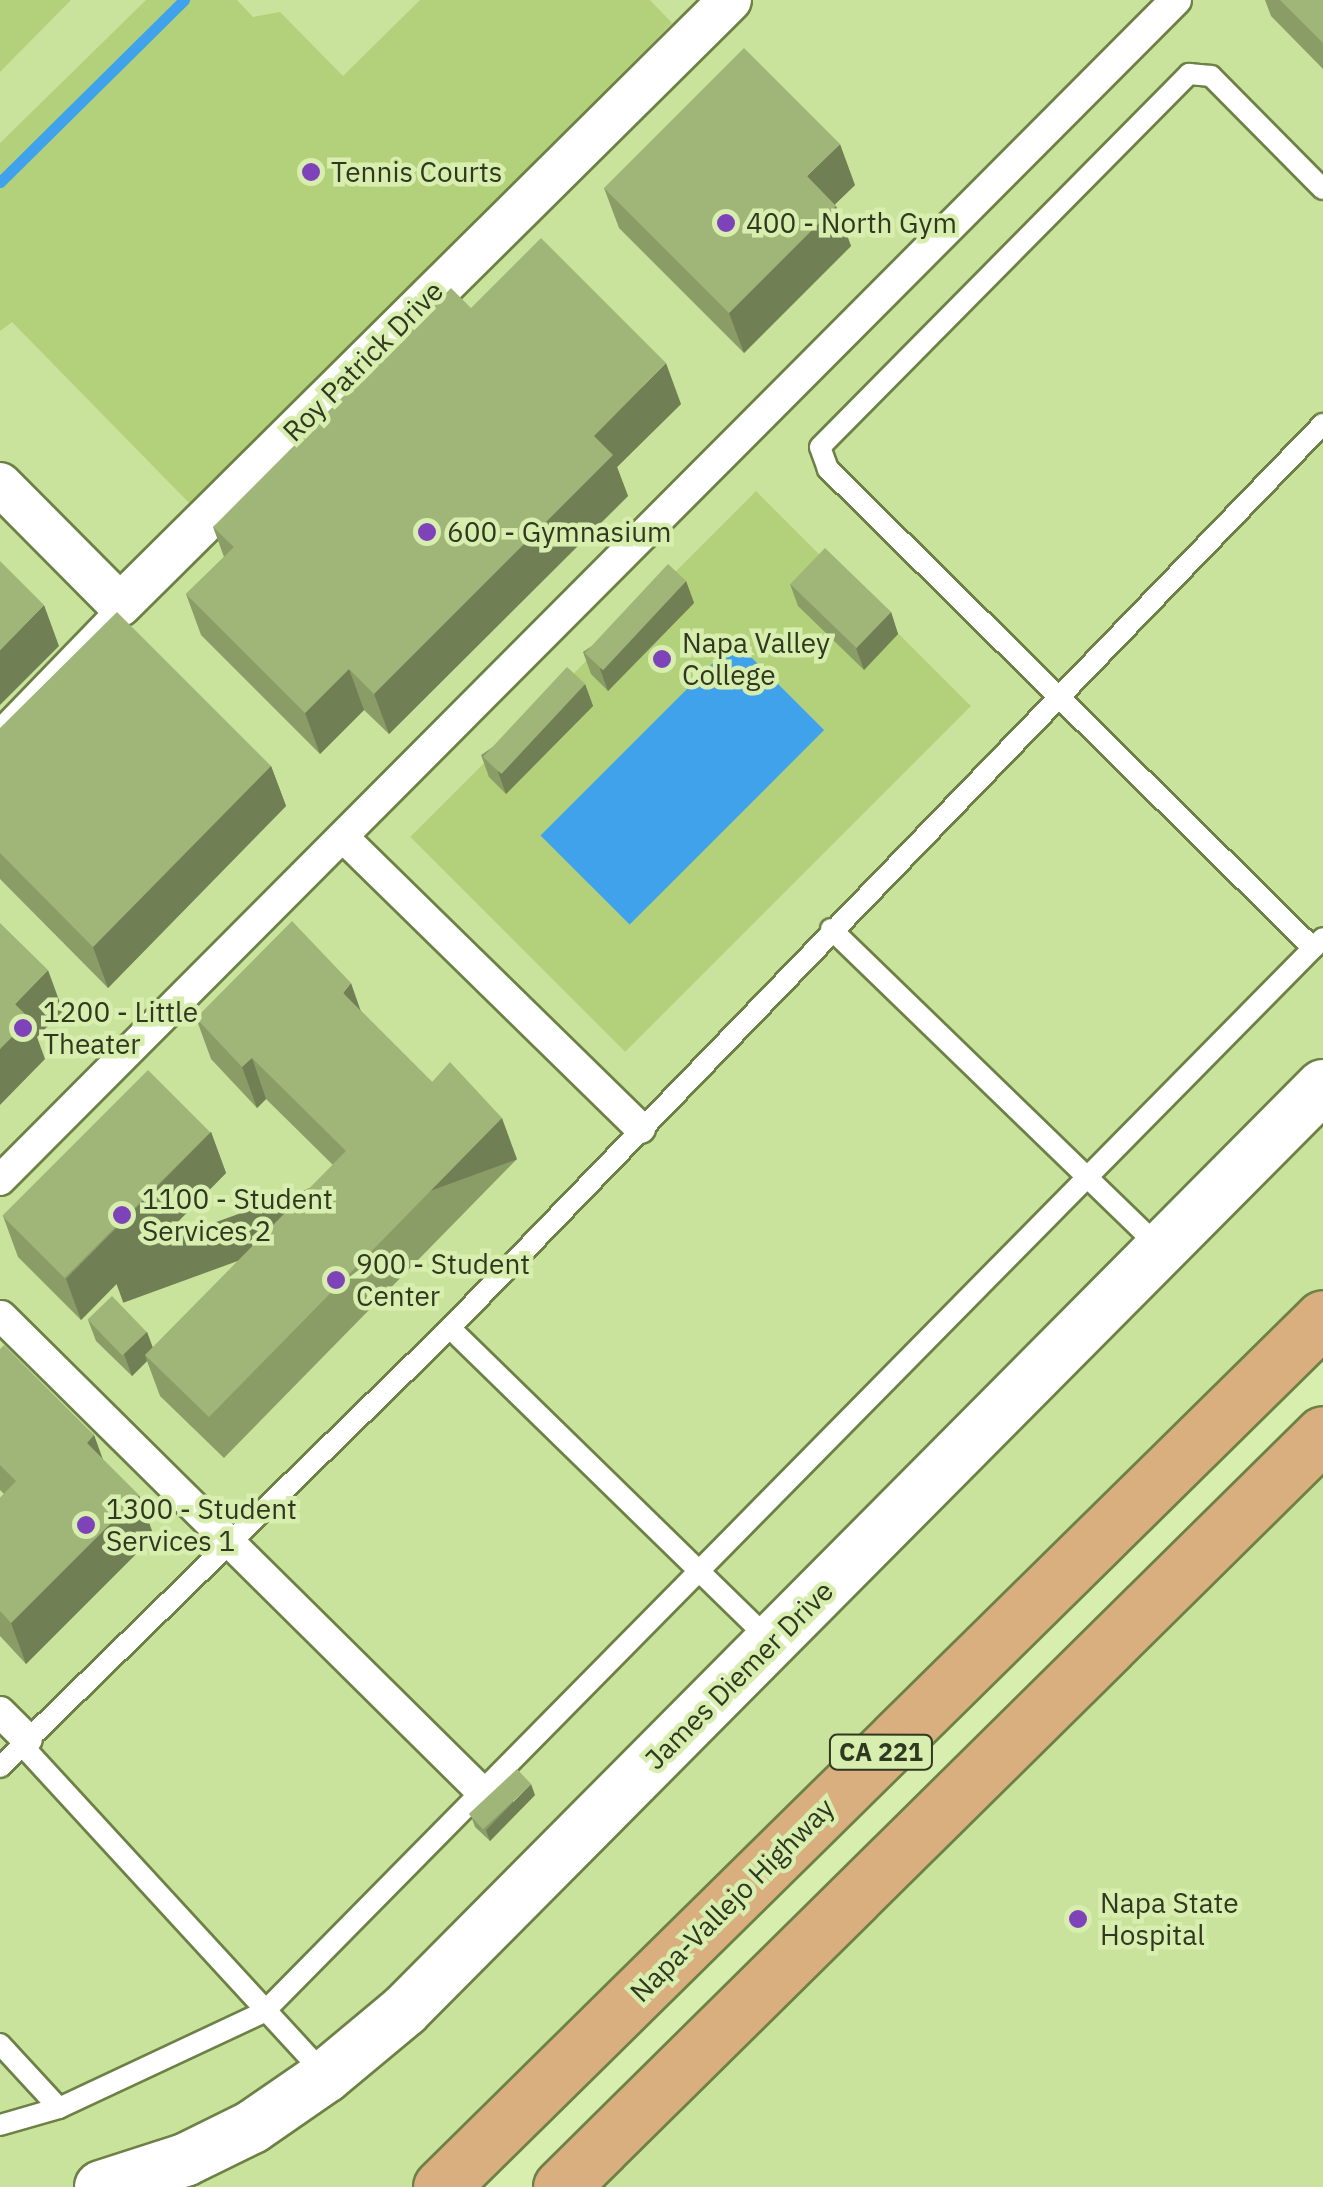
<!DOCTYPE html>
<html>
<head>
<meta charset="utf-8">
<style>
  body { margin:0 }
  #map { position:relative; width:1323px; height:2187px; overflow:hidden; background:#d7eeaf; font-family:"IBM Plex Sans",sans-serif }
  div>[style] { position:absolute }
  .built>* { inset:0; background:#cae39c }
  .green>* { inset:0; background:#b3d17a; transform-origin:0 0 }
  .water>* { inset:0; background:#40a2ea; transform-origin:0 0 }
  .stream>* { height:11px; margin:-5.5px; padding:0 5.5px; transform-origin:5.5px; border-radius:5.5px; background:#40a2ea }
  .roads { filter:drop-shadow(2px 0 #6d8146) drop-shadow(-2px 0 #6d8146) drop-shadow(0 2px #6d8146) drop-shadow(0 -2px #6d8146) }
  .service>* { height:20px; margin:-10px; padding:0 10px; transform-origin:10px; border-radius:10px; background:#fff }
  .pedestrian>* { height:30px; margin:-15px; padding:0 15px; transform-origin:15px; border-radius:15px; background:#fff }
  .minor>* { height:42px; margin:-21px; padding:0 21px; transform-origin:21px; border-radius:21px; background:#fff }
  .tertiary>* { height:52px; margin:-26px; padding:0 26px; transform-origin:26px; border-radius:26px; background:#fff }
  .primary>* { height:55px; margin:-27.5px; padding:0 27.5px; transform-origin:27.5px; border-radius:27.5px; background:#d9af7f }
  .wall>* { inset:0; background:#8a9d67 }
  .shaded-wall>* { inset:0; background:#707f54; transform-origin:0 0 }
  .building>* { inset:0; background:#a0b678; transform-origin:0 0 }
  .dots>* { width:28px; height:28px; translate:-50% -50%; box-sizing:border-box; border:5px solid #d7eeaf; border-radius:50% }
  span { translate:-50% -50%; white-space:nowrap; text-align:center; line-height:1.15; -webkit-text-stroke:9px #d7eeaf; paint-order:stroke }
  .shield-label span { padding:2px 8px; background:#d7eeaf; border:2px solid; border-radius:8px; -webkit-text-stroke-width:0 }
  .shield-label { font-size:25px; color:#303920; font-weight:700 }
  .poi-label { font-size:28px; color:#303920 }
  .left { translate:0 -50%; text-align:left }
  .street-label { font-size:28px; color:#303920 }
</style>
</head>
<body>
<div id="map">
  <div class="built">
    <i style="clip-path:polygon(0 0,1323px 0,1323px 1318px,441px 2187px,0 2187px)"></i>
    <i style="clip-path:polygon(1323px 1434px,1323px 2187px,561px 2187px)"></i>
  </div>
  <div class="green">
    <i style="clip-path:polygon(0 0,71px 0,0 72px)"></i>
    <i style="clip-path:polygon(146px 0,237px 0,253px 17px,280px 12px,343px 76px,420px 0,650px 0,672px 23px,194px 508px,12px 322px,0 331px,0 143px)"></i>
    <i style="left:756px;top:491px;width:304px;height:489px;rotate:45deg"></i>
  </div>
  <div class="water">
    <i style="left:735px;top:641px;width:126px;height:275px;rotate:45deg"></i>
  </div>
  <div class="stream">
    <i style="left:0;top:182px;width:259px;rotate:-44.7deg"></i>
  </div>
  <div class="roads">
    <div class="service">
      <i style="left:0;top:729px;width:173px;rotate:-45.9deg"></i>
      <i style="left:831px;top:929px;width:458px;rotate:44.1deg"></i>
      <i style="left:1313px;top:948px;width:682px;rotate:-135.36deg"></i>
      <i style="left:828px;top:469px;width:23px;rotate:-110deg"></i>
      <i style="left:820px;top:447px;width:525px;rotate:-45.31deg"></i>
      <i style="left:1189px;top:74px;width:22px;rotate:5deg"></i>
      <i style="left:1211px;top:76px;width:159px;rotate:45.3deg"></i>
      <i style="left:450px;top:1328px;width:448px;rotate:44.3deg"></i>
      <i style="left:21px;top:1744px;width:448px;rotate:47.4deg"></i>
      <i style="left:0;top:1767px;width:629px;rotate:-44.29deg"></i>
      <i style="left:450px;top:1328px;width:1257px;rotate:-46deg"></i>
      <i style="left:0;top:2044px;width:87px;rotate:47.3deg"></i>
      <i style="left:59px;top:2108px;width:226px;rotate:-25.1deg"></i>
      <i style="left:264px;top:2012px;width:1508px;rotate:-45.4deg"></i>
      <i style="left:0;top:2125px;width:61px;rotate:-16.1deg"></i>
    </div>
    <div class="pedestrian">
      <i style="left:343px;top:837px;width:416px;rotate:44.4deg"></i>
      <i style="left:0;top:1180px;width:1666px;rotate:-45.1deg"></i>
      <i style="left:1px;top:1316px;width:697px;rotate:44.71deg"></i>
      <i style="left:0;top:1712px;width:38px;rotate:45deg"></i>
    </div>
    <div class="minor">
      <i style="left:0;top:484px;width:170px;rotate:45.2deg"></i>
      <i style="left:120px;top:605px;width:859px;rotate:-44.76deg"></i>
    </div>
    <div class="tertiary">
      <i style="left:101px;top:2187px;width:88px;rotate:-17.8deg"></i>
      <i style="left:185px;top:2160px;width:75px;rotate:-26.2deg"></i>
      <i style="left:252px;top:2127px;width:90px;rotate:-34.6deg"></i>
      <i style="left:326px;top:2076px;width:102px;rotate:-39.8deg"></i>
      <i style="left:404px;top:2011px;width:1304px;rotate:-45.19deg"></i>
    </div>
    <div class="primary">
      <i style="left:441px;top:2187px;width:1238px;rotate:-44.57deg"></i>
      <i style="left:561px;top:2187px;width:1071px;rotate:-44.66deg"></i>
    </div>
  </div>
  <div class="wall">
    <i style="clip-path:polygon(1265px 0,1323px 0,1323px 69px,1271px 16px)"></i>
    <i style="clip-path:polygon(855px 185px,835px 204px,851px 246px,744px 353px,619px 228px,604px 188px)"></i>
    <i style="clip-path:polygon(471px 308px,681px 404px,617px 467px,628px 496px,389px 734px,364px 710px,320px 754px,201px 635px,186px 594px,224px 557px,213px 527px)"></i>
    <i style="clip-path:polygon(686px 581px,694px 603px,608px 691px,591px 674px,583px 652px)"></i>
    <i style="clip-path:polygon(790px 584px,891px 612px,898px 634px,864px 670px,798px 606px)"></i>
    <i style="clip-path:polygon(585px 684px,593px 706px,506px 794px,489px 777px,481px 755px)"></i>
    <i style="clip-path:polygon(0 728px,271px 766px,286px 806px,108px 988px,0 879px)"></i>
    <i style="clip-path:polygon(360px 1010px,432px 1082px,517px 1159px,224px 1458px,160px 1396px,147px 1361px,132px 1376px,96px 1341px,88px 1320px,147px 1332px,153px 1348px,333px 1165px,266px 1099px,257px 1108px,211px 1059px,196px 1018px)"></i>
    <i style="clip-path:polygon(211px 1132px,226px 1173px,81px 1320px,18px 1257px,3px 1216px)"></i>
    <i style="clip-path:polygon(0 1349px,94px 1435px,102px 1459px,154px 1536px,26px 1664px,0 1636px,0 1498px,4px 1494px,0 1490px)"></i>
    <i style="clip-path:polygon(535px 1795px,490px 1841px,475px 1827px,471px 1816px)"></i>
  </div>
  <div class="shaded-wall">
    <i style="clip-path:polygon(840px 144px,855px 185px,822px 217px,807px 176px)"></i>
    <i style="clip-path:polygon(836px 206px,851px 246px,744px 353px,729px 313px)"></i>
    <i style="clip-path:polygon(666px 363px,681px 404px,617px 467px,628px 496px,389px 734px,374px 694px,594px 436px)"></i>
    <i style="clip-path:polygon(686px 581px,694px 603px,608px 691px,600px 669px)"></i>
    <i style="clip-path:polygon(44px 605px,59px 646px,0 705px,0 650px)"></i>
    <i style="clip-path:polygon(891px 612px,898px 634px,864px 670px,856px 648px)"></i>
    <i style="clip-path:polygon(349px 669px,364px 710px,320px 754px,305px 713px)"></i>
    <i style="clip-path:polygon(585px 684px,593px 706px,506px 794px,498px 772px)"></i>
    <i style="clip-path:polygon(271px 766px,286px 806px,108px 988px,93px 947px)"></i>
    <i style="clip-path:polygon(48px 970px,63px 1011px,37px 1037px,45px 1059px,0 1105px,0 1049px,15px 1004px)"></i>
    <i style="clip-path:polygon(351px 983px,365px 1023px,343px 993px)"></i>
    <i style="clip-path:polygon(252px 1058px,266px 1099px,257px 1108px,242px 1067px)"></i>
    <i style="left:502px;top:1118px;width:44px;height:419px;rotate:70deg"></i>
    <i style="clip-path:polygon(211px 1132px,226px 1173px,81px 1320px,66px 1279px)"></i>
    <i style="clip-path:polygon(147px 1332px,155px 1354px,145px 1355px,147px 1361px,132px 1376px,124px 1354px)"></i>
    <i style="clip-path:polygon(94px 1435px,109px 1476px,87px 1443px)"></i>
    <i style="clip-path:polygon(139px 1495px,154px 1536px,26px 1664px,11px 1623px)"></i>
    <i style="clip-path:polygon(531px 1784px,535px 1795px,490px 1841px,486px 1830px)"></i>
  </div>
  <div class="building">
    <i style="clip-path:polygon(1280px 0,1323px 0,1323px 43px)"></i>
    <i style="clip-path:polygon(744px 48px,840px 144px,807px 176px,836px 206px,729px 313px,604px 188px)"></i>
    <i style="clip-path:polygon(541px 238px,666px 363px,594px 436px,613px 455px,374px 694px,349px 669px,305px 713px,186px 594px,234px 547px,213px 527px,451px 288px,471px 308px)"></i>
    <i style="left:825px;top:548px;width:92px;height:50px;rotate:44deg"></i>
    <i style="clip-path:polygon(0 561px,44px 605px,0 650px)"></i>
    <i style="left:668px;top:564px;width:25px;height:122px;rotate:43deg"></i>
    <i style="clip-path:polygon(117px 612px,271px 766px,93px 947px,0 853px,0 728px)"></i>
    <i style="left:567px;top:667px;width:25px;height:123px;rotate:43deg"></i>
    <i style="clip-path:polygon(292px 921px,351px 983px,343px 993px,432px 1082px,450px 1062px,502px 1118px,209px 1417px,145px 1355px,346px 1151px,252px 1058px,242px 1067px,196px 1018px)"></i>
    <i style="clip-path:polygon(0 923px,48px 970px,15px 1004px,30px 1019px,0 1049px)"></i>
    <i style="left:148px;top:1070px;width:88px;height:206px;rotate:45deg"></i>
    <i style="left:112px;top:1296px;width:50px;height:34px;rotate:46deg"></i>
    <i style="clip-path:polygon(4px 1345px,94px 1435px,87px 1443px,139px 1495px,11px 1623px,0 1611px,0 1498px,16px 1481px,0 1465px,0 1349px)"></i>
    <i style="left:517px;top:1769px;width:21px;height:66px;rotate:47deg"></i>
  </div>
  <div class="dots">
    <i style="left:311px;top:172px;background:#7f43b9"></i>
    <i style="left:726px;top:223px;background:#7f43b9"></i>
    <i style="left:427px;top:532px;background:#7f43b9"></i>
    <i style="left:662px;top:659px;background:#7f43b9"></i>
    <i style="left:23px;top:1028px;background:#7f43b9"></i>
    <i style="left:122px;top:1215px;background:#7f43b9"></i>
    <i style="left:336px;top:1280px;background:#7f43b9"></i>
    <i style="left:86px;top:1525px;background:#7f43b9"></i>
    <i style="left:1078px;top:1919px;background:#7f43b9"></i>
  </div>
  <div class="shield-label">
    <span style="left:881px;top:1752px">CA 221</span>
  </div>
  <div class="poi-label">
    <span class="left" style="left:331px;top:172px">Tennis Courts</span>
    <span class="left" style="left:746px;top:223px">400 - North Gym</span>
    <span class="left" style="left:447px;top:532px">600 - Gymnasium</span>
    <span class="left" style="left:682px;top:659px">Napa Valley<br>College</span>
    <span class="left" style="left:43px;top:1028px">1200 - Little<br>Theater</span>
    <span class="left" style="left:142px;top:1215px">1100 - Student<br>Services 2</span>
    <span class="left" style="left:356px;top:1280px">900 - Student<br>Center</span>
    <span class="left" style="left:106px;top:1525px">1300 - Student<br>Services 1</span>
    <span class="left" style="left:1100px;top:1919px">Napa State<br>Hospital</span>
  </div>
  <div class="street-label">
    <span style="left:363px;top:361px;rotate:-45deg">Roy Patrick Drive</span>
    <span style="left:739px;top:1675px;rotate:-45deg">James Diemer Drive</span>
    <span style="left:732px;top:1900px;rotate:-45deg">Napa-Vallejo Highway</span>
  </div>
</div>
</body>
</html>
